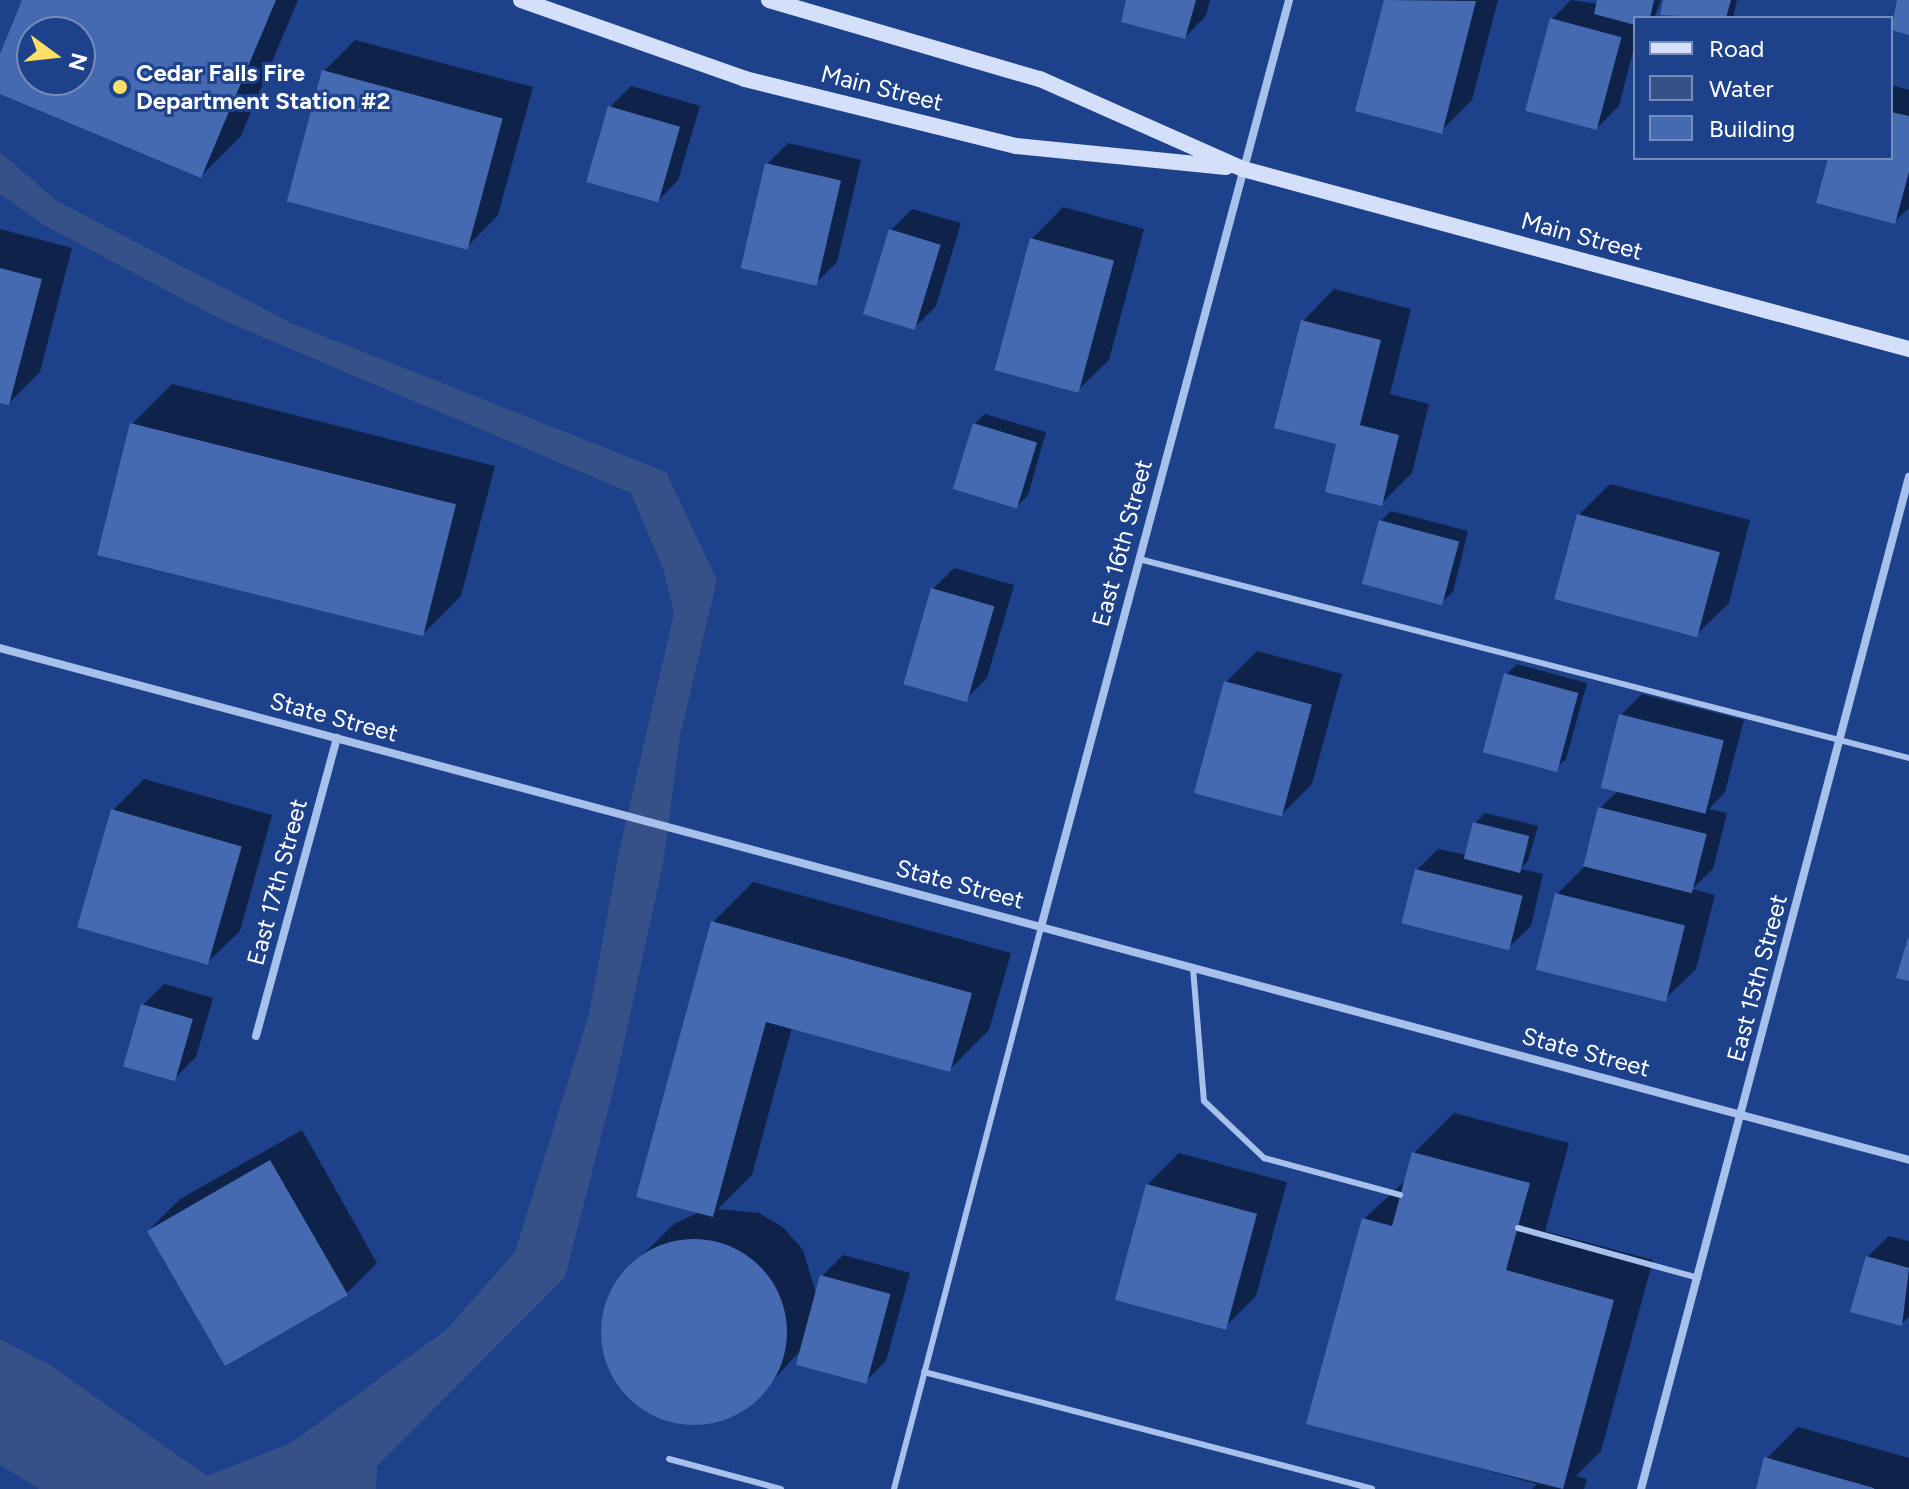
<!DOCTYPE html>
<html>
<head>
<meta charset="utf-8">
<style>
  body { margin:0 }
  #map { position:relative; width:1909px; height:1489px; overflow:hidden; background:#1d418a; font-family:Figtree,sans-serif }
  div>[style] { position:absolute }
  .water>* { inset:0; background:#365187 }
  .shadow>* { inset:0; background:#0007 }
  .building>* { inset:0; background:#456ab2; transform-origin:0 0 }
  .round { border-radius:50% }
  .service>* { height:6px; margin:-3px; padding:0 3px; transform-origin:3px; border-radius:3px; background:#a8c0ec }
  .minor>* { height:8px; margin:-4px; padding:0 4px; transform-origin:4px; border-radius:4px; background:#a8c0ec }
  .secondary>* { height:16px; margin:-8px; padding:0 8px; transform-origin:8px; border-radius:8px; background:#d4e0f9 }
  .dots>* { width:22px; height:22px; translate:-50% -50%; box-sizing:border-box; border:4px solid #1d418a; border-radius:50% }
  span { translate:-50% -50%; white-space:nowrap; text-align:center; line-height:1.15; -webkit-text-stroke:6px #1d418a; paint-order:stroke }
  .poi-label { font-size:24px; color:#fff; font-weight:700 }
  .left { translate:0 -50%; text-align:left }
  .street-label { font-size:24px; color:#fff }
  .legend { position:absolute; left:1633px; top:16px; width:260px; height:144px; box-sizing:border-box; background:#1d418a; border:2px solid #778db9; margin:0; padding:10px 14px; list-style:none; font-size:24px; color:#fff }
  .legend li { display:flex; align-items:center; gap:16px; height:40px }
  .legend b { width:40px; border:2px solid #778db9 }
  .north { position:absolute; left:16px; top:16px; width:80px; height:80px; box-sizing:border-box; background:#1d418a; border:2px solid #778db9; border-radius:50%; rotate:105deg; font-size:22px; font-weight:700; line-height:32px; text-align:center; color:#fff }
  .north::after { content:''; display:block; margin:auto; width:28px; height:36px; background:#fce066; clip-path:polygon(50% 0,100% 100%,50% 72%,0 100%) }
</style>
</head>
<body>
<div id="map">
  <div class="water">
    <i style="clip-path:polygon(0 152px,57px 201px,293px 324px,666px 472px,717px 580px,680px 736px,663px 864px,616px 1079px,565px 1277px,377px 1466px,376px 1489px,39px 1489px,0 1465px,0 1339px,50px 1365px,207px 1476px,291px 1443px,447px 1329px,515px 1252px,589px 1014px,619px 852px,674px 613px,664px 571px,631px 493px,220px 319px,44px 225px,0 194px)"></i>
  </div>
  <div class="shadow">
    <i style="clip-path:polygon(evenodd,25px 0,298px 0,241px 136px,201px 176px,0 92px,0 59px,25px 0,32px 32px,80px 32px,80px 80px,32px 80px,32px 32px)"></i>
    <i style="clip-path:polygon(1129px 0,1210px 0,1206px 16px,1185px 37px)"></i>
    <i style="clip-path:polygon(1386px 0,1498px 0,1472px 100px,1441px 131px,1358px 110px)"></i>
    <i style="clip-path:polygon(1571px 0,1598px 4px,1661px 0,1654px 18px,1635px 18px,1635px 44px,1619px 106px,1598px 127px,1552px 19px)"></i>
    <i style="clip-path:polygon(1665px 0,1737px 0,1733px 18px,1662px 13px)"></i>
    <i style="clip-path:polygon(355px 40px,533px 87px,498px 215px,467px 247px,324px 71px)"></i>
    <i style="clip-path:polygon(1891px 85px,1909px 90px,1909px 208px,1894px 222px,1831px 158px,1891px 158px)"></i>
    <i style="clip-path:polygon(631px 86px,700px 106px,678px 180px,657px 202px,610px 107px)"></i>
    <i style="clip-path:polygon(788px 143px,861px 160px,837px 262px,816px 283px,767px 164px)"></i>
    <i style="clip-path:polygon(1063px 207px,1144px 229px,1109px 360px,1077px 391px,1032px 239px)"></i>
    <i style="clip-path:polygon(912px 209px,961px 223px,936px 306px,914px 328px,891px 230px)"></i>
    <i style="clip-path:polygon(0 229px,72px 248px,40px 372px,9px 403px,0 401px)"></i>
    <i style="clip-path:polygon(1334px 289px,1411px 309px,1390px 394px,1429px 404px,1412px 473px,1381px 504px,1339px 442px,1303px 321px)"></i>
    <i style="clip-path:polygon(172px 384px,495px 466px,461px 596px,421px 636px,132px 424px)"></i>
    <i style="clip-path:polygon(985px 414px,1046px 432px,1028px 495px,1018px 505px,974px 424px)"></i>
    <i style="clip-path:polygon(1610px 484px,1750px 520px,1729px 603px,1697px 634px,1579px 515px)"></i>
    <i style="clip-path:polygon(1391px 511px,1468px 531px,1453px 592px,1442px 602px,1381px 521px)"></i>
    <i style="clip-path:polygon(954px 568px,1014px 585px,987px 678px,966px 699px,933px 589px)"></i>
    <i style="clip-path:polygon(1257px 651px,1342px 674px,1312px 784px,1281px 815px,1226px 682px)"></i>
    <i style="clip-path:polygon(1517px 664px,1587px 683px,1566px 759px,1555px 769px,1506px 675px)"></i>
    <i style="clip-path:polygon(1642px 694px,1744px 720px,1725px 792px,1709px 809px,1727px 813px,1713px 869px,1692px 889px,1715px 895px,1696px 969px,1664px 1000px,1557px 894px,1587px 864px,1600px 808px,1618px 791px,1621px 715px)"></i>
    <i style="clip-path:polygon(144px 779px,272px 815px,240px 931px,208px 962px,113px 810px)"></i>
    <i style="clip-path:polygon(1485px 813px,1538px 826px,1528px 861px,1520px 869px,1543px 874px,1531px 926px,1509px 947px,1417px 870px,1438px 849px,1466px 855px,1475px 823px)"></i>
    <i style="clip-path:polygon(753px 882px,1011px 953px,989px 1030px,949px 1070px,792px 1027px,752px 1175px,718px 1209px,759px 1213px,784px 1228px,803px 1250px,816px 1294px,822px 1276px,843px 1255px,910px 1273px,886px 1361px,865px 1382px,802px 1349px,757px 1398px,731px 1415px,701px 1423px,669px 1420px,641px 1406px,619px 1384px,607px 1358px,603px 1329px,608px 1301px,622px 1275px,675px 1223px,700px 1212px,713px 922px)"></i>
    <i style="clip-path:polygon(164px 984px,213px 998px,196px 1057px,175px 1078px,143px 1005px)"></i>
    <i style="clip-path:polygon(1454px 1113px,1569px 1143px,1545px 1231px,1653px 1260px,1601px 1451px,1576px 1476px,1587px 1479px,1584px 1489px,1532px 1489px,1537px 1484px,1308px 1422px,1364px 1219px,1406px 1180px,1414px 1153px)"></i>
    <i style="clip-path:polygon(302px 1130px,377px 1263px,346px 1294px,148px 1231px,180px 1199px)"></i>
    <i style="clip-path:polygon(1179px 1153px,1287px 1182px,1256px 1296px,1225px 1327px,1147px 1185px)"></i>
    <i style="clip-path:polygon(1889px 1236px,1909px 1241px,1909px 1317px,1901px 1324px,1867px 1257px)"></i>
    <i style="clip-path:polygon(1798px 1427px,1909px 1458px,1909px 1489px,1758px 1489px,1766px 1459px)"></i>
  </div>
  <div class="building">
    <i style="clip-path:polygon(evenodd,22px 0,276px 0,201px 178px,0 94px,0 54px,22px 0,32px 32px,80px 32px,80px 80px,32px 80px,32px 32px)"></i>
    <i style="clip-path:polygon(1126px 0,1196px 0,1185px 39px,1121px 22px)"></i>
    <i style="clip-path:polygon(1384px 0,1476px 1px,1442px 134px,1355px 111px)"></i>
    <i style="clip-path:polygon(1597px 0,1654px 0,1650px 18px,1635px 18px,1635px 25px,1594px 14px)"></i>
    <i style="clip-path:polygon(1663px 0,1731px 0,1726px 18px,1660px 15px)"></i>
    <i style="clip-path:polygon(1897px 0,1909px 0,1909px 35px,1891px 30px)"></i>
    <i style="left:1550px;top:18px;width:74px;height:96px;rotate:15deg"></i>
    <i style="left:322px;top:70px;width:187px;height:136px;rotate:15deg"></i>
    <i style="left:608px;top:106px;width:75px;height:79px;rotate:16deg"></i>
    <i style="clip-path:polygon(1891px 112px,1909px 116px,1909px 172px,1895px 224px,1816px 203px,1828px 158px,1891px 158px)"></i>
    <i style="left:765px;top:163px;width:78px;height:108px;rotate:13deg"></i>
    <i style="left:889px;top:229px;width:54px;height:89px;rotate:17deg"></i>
    <i style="left:1030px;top:238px;width:87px;height:137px;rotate:15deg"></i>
    <i style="clip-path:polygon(0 268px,42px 279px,9px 405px,0 403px)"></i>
    <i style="clip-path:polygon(1301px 320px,1381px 340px,1360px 425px,1399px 435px,1382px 506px,1325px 492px,1336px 444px,1274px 428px)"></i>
    <i style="left:130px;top:423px;width:336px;height:136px;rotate:14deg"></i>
    <i style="left:973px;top:423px;width:67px;height:69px;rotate:17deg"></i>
    <i style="left:1577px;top:514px;width:148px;height:88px;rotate:15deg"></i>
    <i style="left:1379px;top:520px;width:83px;height:66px;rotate:15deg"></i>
    <i style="left:931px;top:588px;width:66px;height:100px;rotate:16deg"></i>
    <i style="left:1504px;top:673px;width:77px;height:82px;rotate:15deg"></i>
    <i style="left:1224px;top:681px;width:91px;height:116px;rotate:15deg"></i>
    <i style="left:1619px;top:714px;width:108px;height:76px;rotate:14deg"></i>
    <i style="left:1598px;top:807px;width:112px;height:61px;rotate:14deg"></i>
    <i style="left:111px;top:809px;width:136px;height:123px;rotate:16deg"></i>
    <i style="left:1473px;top:822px;width:58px;height:38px;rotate:14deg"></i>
    <i style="left:1415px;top:869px;width:111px;height:56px;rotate:14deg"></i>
    <i style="left:1555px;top:893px;width:134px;height:79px;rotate:14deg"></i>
    <i style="clip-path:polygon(711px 921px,972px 993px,950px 1072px,766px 1022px,713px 1217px,636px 1197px)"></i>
    <i style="clip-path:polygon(1908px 938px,1909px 939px,1909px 981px,1896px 978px)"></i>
    <i style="left:141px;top:1004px;width:54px;height:65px;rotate:16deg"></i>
    <i style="clip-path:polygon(1412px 1152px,1530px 1183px,1506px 1270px,1614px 1300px,1563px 1489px,1306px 1424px,1362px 1218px,1392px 1226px)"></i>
    <i style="left:270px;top:1160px;width:156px;height:142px;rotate:60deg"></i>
    <i style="left:1146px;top:1184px;width:115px;height:120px;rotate:15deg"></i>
    <i class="round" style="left:601px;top:1239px;width:186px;height:186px"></i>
    <i style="clip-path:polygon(1866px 1256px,1909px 1268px,1902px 1326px,1850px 1312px)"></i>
    <i style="left:820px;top:1275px;width:73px;height:93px;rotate:15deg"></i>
    <i style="clip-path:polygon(1764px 1457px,1874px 1488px,1874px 1489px,1756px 1489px)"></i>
  </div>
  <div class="service">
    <i style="left:1139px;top:559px;width:795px;rotate:14.49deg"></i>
    <i style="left:1193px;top:968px;width:133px;rotate:85.3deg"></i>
    <i style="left:1204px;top:1101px;width:83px;rotate:43.5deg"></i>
    <i style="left:1264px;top:1158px;width:141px;rotate:15.2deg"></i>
    <i style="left:1518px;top:1228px;width:187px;rotate:15.5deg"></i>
    <i style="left:924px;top:1372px;width:463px;rotate:14.6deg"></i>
    <i style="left:669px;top:1459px;width:116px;rotate:15deg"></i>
    <i style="left:894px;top:1489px;width:581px;rotate:-75.34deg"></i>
  </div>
  <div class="minor">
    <i style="left:0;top:648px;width:1976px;rotate:15.01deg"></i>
    <i style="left:1041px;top:927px;width:960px;rotate:-75.02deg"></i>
    <i style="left:256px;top:1036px;width:309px;rotate:-74.8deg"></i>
    <i style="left:1641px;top:1489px;width:1047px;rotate:-75.17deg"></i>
  </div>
  <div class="secondary">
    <i style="left:521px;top:0;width:238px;rotate:19.4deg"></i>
    <i style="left:745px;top:79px;width:279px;rotate:13.9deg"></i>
    <i style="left:1016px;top:146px;width:211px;rotate:5.7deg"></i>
    <i style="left:769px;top:0;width:282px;rotate:16.3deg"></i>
    <i style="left:1040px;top:79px;width:222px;rotate:23.9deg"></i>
    <i style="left:1243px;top:169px;width:690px;rotate:15.12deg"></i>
  </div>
  <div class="dots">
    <i style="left:120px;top:87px;background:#fce066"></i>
  </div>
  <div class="poi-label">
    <span class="left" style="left:136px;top:87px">Cedar Falls Fire<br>Department Station #2</span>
  </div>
  <div class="street-label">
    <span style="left:882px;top:88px;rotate:14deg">Main Street</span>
    <span style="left:1582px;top:236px;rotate:15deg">Main Street</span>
    <span style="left:1122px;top:543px;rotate:-75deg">East 16th Street</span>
    <span style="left:334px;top:717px;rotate:15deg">State Street</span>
    <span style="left:277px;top:882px;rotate:-75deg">East 17th Street</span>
    <span style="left:960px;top:884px;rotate:15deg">State Street</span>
    <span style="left:1757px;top:978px;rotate:-75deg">East 15th Street</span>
    <span style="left:1586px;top:1052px;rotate:15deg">State Street</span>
  </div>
  <ul class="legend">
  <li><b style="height:10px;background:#d4e0f9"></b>Road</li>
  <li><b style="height:22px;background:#365187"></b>Water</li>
  <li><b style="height:22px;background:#456ab2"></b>Building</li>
  </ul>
  <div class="north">N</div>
</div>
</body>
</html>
